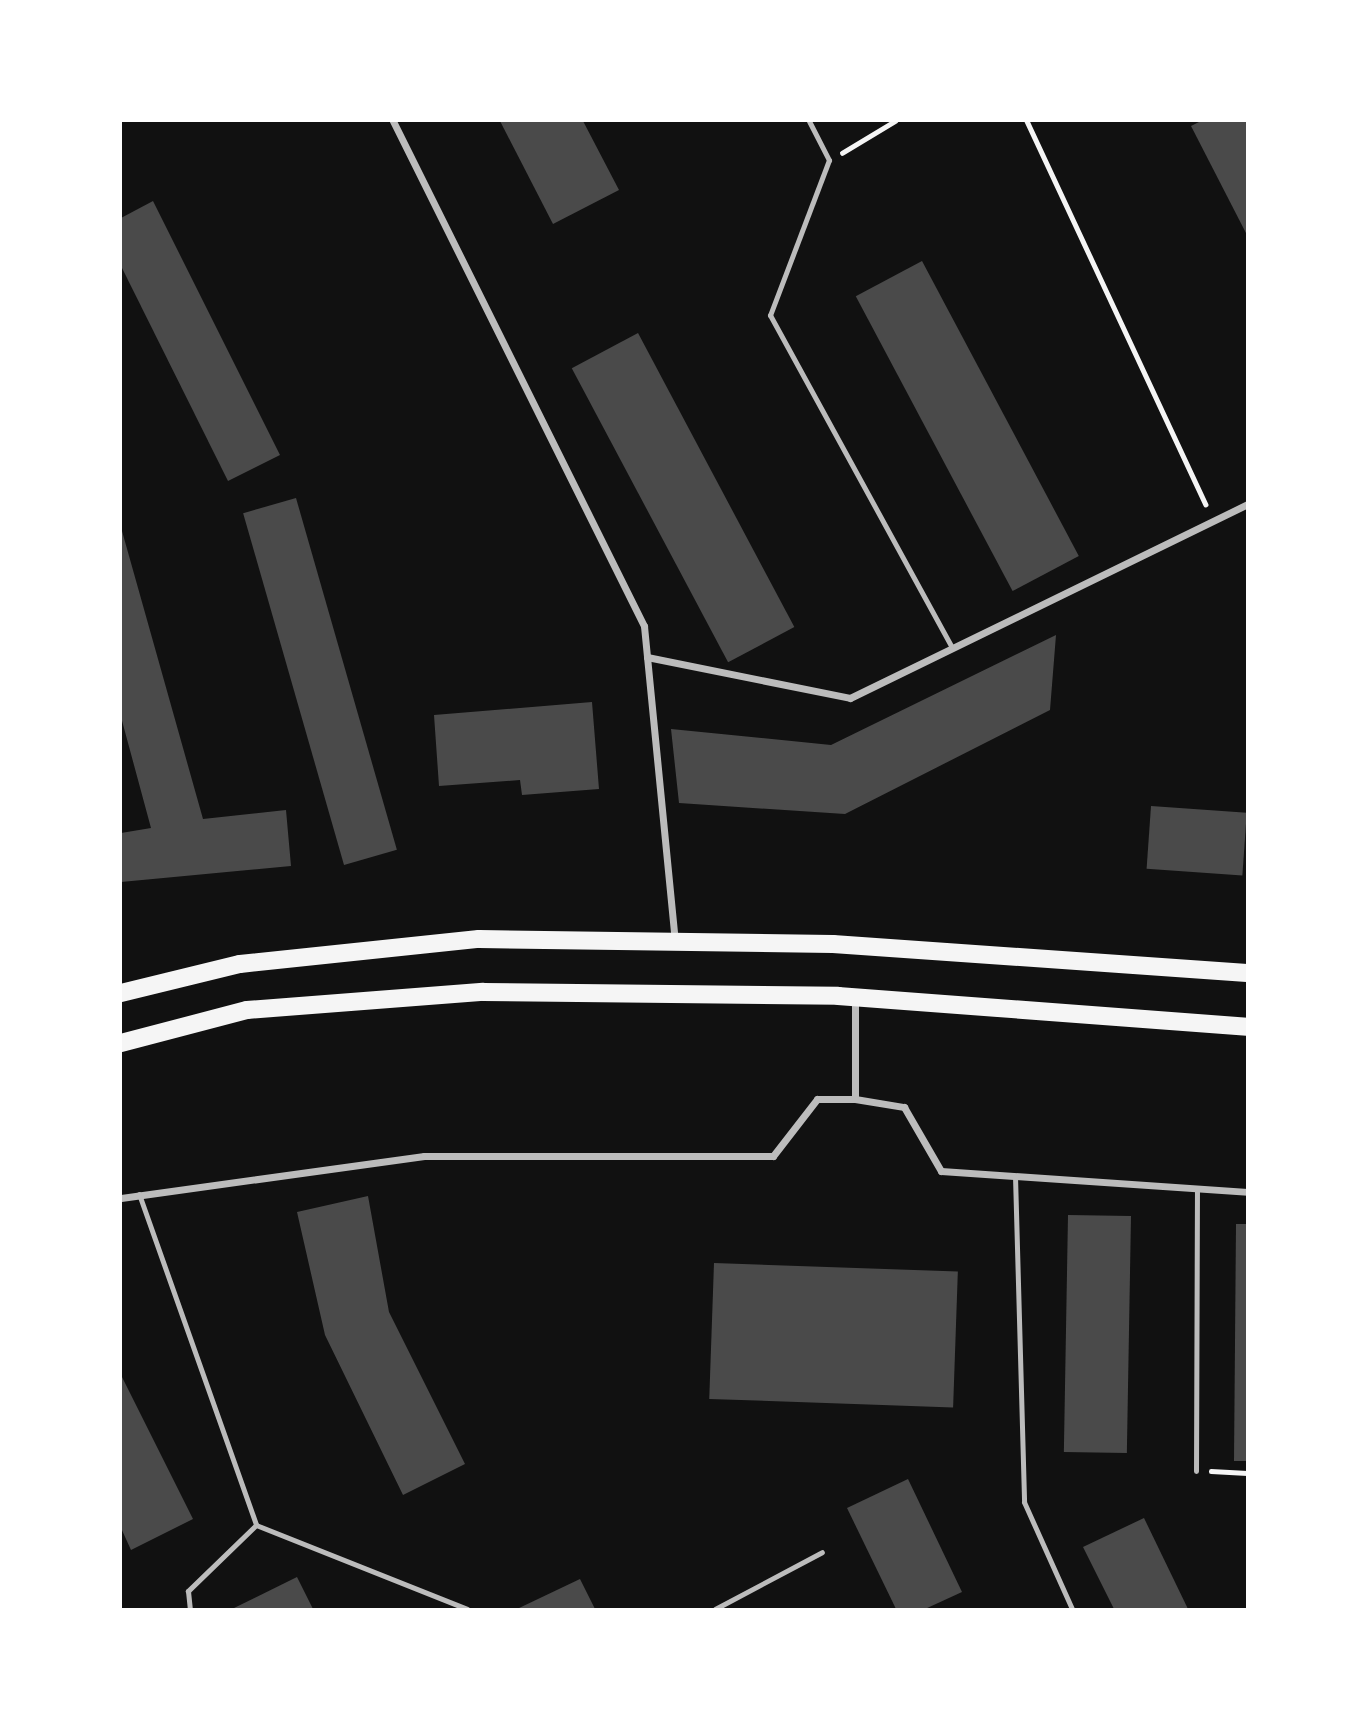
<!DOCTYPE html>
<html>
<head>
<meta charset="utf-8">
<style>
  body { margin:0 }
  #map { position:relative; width:1368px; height:1730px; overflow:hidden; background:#111; font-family:"Exo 2",sans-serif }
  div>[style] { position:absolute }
  .building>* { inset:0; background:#4a4a4a; transform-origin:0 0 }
  .path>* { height:4.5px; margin:-2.25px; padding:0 2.25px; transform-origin:2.25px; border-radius:2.25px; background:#f5f5f5 }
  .service>* { height:5px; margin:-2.5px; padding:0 2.5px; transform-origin:2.5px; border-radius:2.5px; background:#bcbcbc }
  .minor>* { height:7px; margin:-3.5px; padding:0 3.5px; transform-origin:3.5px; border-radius:3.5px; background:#bcbcbc }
  .primary>* { height:18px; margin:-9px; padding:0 9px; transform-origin:9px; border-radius:9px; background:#f5f5f5 }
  span { translate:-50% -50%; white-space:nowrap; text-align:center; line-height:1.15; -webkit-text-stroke:5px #fff; paint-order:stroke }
  .frame { position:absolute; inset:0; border:122px solid #fff; pointer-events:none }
</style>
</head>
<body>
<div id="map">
  <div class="building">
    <i style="clip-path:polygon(500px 121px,583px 121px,619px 190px,553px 224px)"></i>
    <i style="clip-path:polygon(1201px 121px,1247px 121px,1247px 235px,1191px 126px)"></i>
    <i style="clip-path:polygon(153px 201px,280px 455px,228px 481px,121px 266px,121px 218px)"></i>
    <i style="left:922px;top:261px;width:334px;height:75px;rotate:62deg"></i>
    <i style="left:638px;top:333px;width:333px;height:75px;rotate:62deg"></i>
    <i style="left:296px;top:498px;width:366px;height:55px;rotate:74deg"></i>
    <i style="clip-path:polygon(122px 531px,203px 819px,286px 810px,291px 866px,121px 882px,121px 833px,151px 828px,121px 717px)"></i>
    <i style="clip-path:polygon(1056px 635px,1050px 710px,845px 814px,679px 803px,671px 729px,831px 745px)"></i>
    <i style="clip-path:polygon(592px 702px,599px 789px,522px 795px,520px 780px,439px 786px,434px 715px)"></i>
    <i style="left:1151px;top:806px;width:96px;height:63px;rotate:4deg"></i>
    <i style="clip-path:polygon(368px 1196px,389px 1312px,465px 1464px,403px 1495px,325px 1335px,297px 1212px)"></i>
    <i style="left:1068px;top:1215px;width:63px;height:237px;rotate:1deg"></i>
    <i style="clip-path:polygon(1236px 1224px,1247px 1224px,1247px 1461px,1234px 1461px)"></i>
    <i style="left:714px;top:1263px;width:244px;height:136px;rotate:2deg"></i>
    <i style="clip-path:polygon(121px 1375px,193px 1519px,131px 1550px,121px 1528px)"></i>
    <i style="clip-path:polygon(908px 1479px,962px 1592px,925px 1609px,896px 1609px,847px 1508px)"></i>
    <i style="clip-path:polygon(1144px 1518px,1188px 1609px,1114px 1609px,1083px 1547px)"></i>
    <i style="clip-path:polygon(297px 1577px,313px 1609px,232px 1609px)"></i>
    <i style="clip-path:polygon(580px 1579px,595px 1609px,517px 1609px)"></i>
  </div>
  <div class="path">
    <i style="left:1027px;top:121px;width:423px;rotate:65deg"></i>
    <i style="left:842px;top:153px;width:62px;rotate:-31.1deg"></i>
    <i style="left:1211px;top:1471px;width:36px;rotate:3deg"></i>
  </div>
  <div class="service">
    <i style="left:809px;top:121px;width:44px;rotate:62.9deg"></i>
    <i style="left:829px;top:160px;width:166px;rotate:110.8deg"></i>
    <i style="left:770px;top:315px;width:379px;rotate:61.3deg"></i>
    <i style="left:1015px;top:1176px;width:326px;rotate:88.4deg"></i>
    <i style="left:1024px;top:1502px;width:117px;rotate:65.8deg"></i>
    <i style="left:139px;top:1194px;width:351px;rotate:70.5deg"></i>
    <i style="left:256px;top:1525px;width:95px;rotate:135.9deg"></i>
    <i style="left:188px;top:1591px;width:18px;rotate:84deg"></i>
    <i style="left:1196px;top:1471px;width:283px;rotate:-89.8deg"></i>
    <i style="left:256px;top:1525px;width:227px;rotate:21.7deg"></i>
    <i style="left:715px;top:1609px;width:121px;rotate:-28deg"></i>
  </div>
  <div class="minor">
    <i style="left:393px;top:121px;width:564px;rotate:63.57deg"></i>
    <i style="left:644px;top:626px;width:317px;rotate:84.4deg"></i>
    <i style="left:647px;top:657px;width:207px;rotate:11.4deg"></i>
    <i style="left:850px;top:698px;width:442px;rotate:-26deg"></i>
    <i style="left:855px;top:998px;width:101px;rotate:90deg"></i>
    <i style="left:855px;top:1099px;width:50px;rotate:9.3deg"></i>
    <i style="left:904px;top:1107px;width:74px;rotate:60deg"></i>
    <i style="left:941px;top:1171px;width:307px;rotate:3.9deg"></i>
    <i style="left:121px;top:1198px;width:306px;rotate:-7.9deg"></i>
    <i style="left:424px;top:1156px;width:349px"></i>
    <i style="left:773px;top:1156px;width:72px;rotate:-52.3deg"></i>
    <i style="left:817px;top:1099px;width:38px"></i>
  </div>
  <div class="primary">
    <i style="left:121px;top:993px;width:122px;rotate:-13.7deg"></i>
    <i style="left:240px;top:964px;width:240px;rotate:-6deg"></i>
    <i style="left:479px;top:939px;width:354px;rotate:0.8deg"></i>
    <i style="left:833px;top:944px;width:415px;rotate:4deg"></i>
    <i style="left:121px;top:1043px;width:130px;rotate:-14.7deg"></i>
    <i style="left:247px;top:1010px;width:237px;rotate:-4.4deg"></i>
    <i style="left:483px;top:992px;width:355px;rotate:0.6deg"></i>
    <i style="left:838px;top:996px;width:410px;rotate:4.3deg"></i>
  </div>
  <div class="frame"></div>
</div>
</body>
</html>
